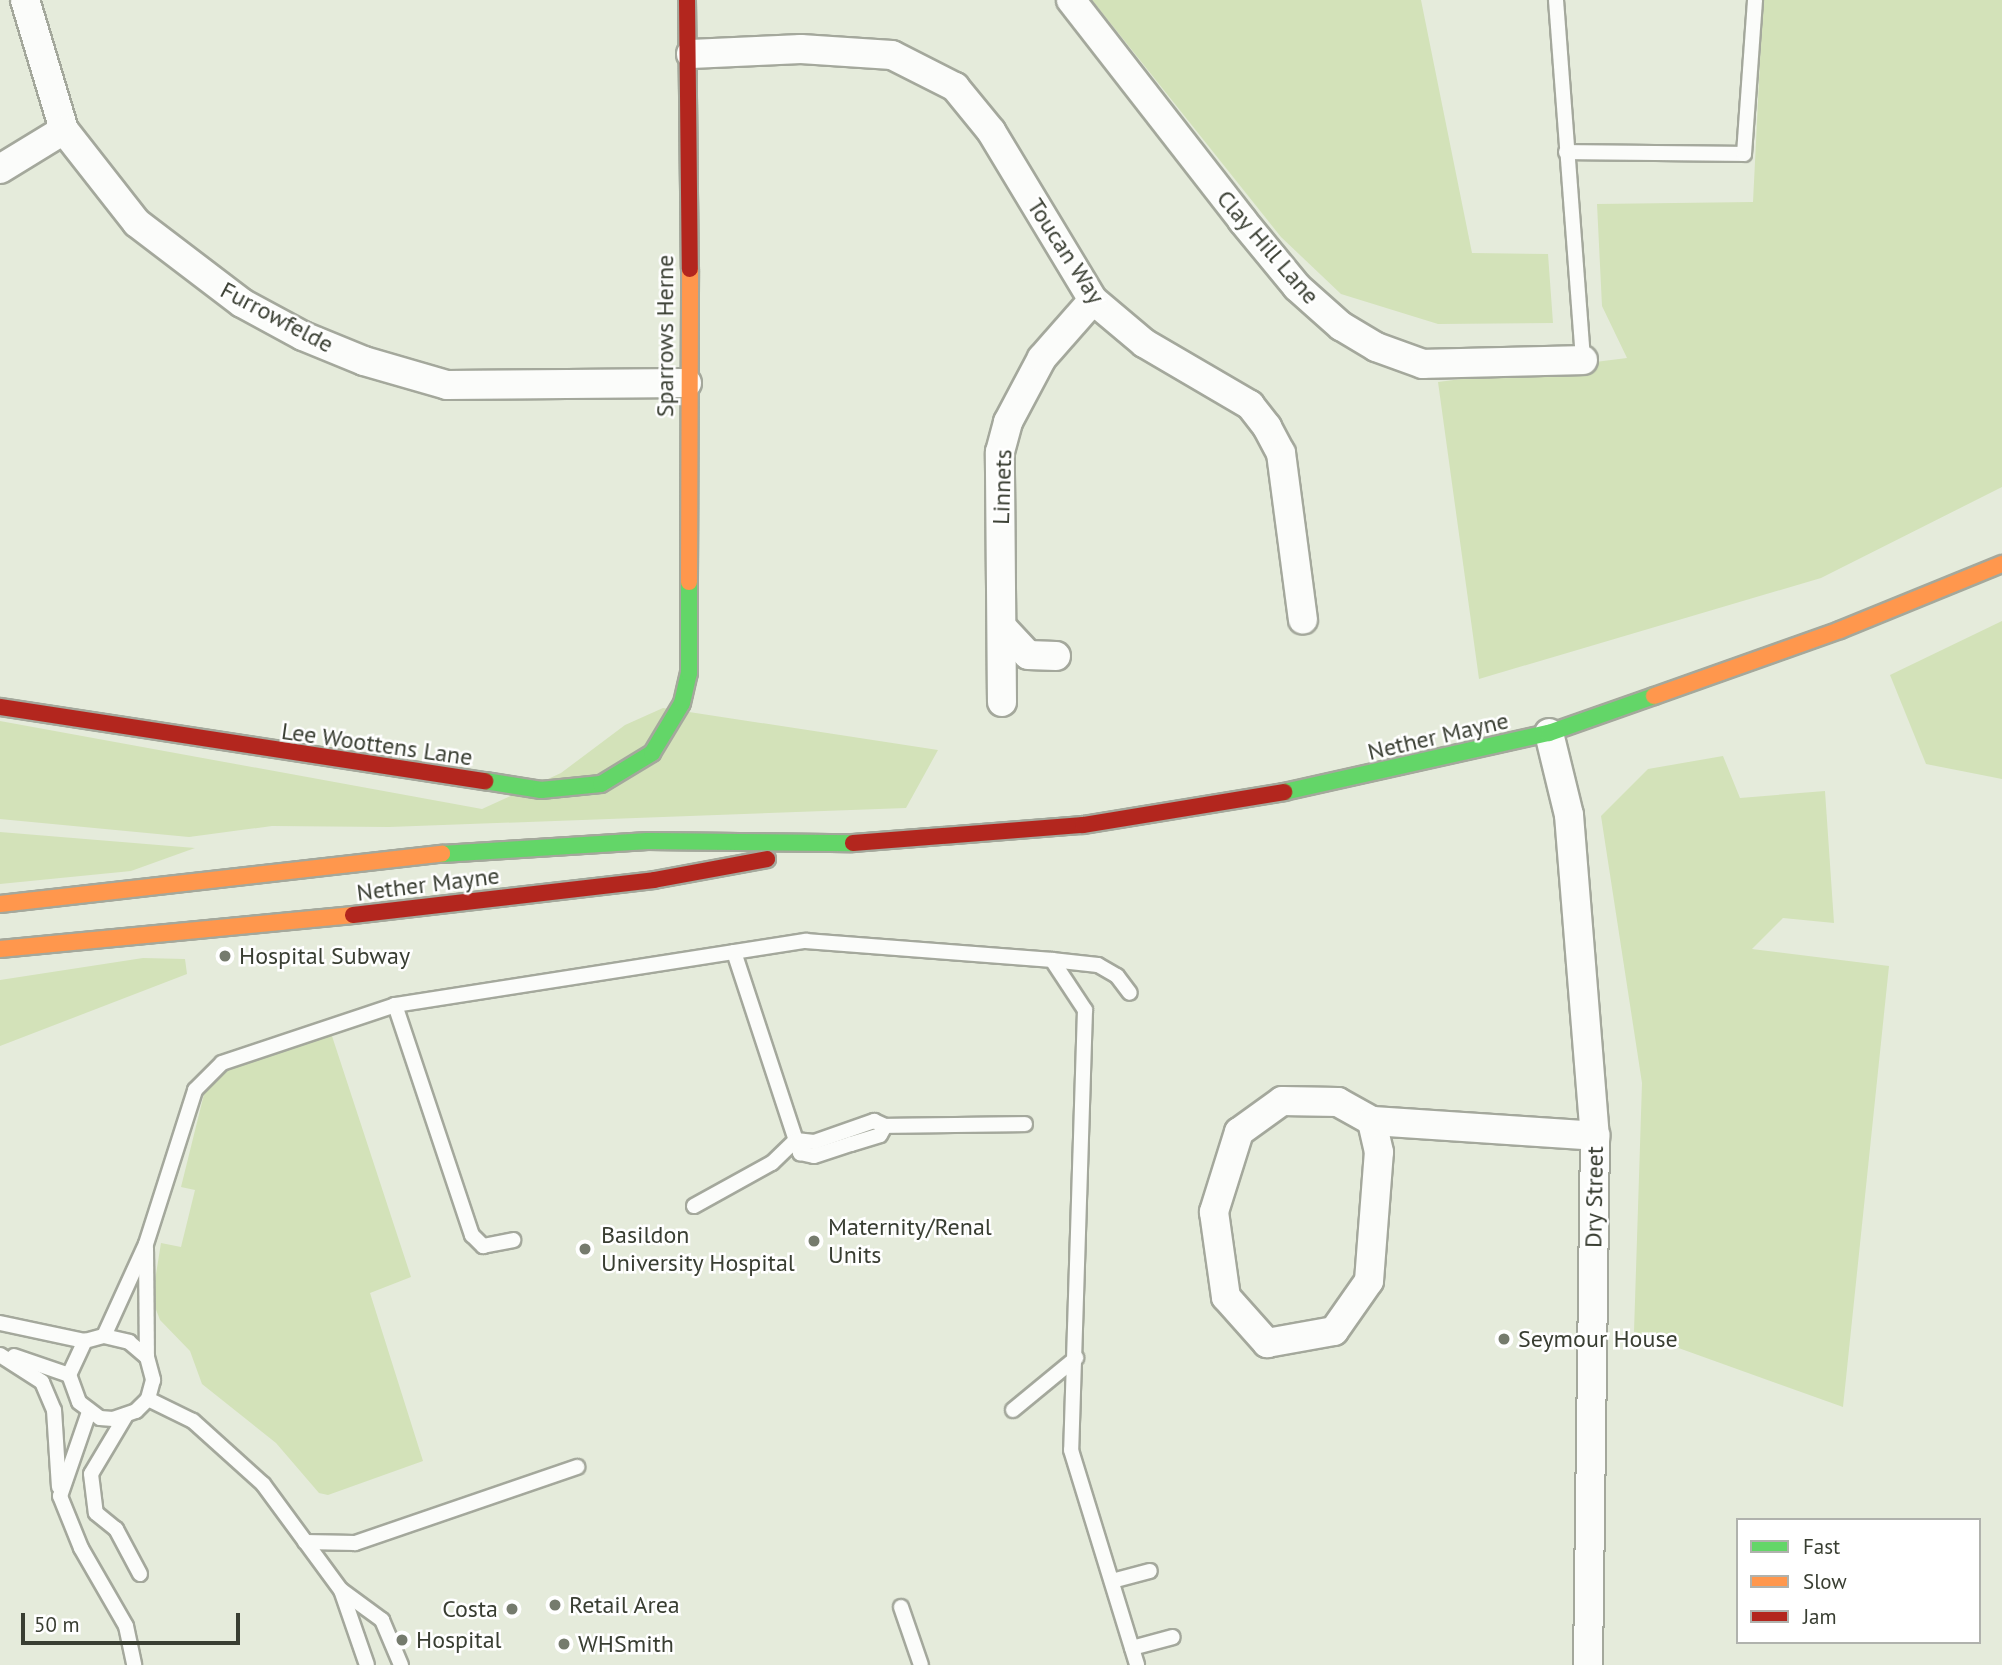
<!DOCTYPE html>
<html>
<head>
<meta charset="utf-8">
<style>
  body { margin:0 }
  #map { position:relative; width:2002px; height:1665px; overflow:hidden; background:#e5ebdb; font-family:"PT Sans",sans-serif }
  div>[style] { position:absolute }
  .green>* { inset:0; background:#d3e2b9 }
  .roads { filter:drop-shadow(2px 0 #a4a89c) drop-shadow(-2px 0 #a4a89c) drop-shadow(0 2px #a4a89c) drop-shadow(0 -2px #a4a89c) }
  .lane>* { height:14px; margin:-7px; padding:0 7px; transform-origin:7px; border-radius:7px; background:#fbfcfa }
  .street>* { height:28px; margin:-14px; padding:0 14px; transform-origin:14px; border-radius:14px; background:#fbfcfa }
  .fast>* { height:16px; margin:-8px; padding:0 8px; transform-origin:8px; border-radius:8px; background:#63d668 }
  .slow>* { height:16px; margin:-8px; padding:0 8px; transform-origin:8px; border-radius:8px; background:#ff974d }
  .jam>* { height:16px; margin:-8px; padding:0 8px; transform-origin:8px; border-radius:8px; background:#b3261e }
  .dots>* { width:19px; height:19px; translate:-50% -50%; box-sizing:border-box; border:4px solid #fff; border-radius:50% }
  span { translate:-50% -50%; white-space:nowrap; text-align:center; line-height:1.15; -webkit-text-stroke:5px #fff; paint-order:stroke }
  .street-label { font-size:24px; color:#393e32 }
  .poi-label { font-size:24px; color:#393e32 }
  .left { translate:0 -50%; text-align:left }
  .right { translate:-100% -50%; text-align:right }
  .legend { position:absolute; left:1736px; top:1518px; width:245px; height:126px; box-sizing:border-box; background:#fff; border:2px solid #b0b2ad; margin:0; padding:9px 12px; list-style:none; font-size:21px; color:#393e32 }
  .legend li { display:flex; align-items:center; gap:14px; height:35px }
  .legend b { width:35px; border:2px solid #b0b2ad }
  .scale { position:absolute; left:21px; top:1613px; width:219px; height:32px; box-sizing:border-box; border:4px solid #393e32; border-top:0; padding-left:9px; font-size:21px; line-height:24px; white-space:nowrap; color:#393e32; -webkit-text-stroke:5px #fff; paint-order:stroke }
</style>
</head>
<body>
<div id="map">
  <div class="green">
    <i style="clip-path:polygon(1092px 0,1421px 0,1472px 253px,1548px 254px,1553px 323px,1438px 324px,1341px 294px,1281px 237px)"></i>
    <i style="clip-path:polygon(1763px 0,2002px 0,2002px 487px,1821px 578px,1479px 679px,1438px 382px,1627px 358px,1602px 306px,1597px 204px,1753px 202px)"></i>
    <i style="clip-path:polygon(2002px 621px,2002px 779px,1926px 764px,1890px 675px)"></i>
    <i style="clip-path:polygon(663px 708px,938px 750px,906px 808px,389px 827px,272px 826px,189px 837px,0 819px,0 721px,482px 809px,561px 773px,625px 725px)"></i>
    <i style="clip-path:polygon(1723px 756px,1740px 798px,1825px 791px,1834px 923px,1783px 918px,1752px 949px,1889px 966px,1843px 1407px,1634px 1332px,1642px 1083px,1601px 816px,1648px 769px)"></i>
    <i style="clip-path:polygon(0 832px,195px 848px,131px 871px,0 884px)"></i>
    <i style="clip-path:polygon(143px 958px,185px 959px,187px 974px,0 1046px,0 980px)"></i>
    <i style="clip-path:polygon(331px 1033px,411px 1277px,370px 1293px,423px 1461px,328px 1495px,319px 1493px,276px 1443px,202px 1384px,190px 1351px,160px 1320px,152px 1299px,161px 1243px,181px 1247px,195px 1190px,181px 1187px,205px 1090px,221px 1073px,243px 1063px)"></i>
  </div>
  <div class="roads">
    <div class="lane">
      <i style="left:1556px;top:0;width:361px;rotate:85.7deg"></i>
      <i style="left:1566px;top:152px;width:178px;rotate:0.6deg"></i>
      <i style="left:1744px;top:154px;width:154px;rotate:-85.9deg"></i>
      <i style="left:734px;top:952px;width:212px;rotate:71.8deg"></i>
      <i style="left:800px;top:1153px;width:14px;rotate:12deg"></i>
      <i style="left:814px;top:1156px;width:39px;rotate:-18deg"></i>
      <i style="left:851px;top:1144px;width:30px;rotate:-17deg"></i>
      <i style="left:880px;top:1135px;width:10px;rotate:-61deg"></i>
      <i style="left:1052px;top:960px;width:46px;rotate:6.2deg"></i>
      <i style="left:1098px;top:965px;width:22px;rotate:30deg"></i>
      <i style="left:1117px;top:976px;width:21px;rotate:53deg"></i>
      <i style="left:395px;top:1005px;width:243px;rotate:71.5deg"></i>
      <i style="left:472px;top:1235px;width:16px;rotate:45deg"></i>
      <i style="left:483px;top:1246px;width:31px;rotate:-11deg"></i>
      <i style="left:694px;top:1206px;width:89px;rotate:-28.9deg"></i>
      <i style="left:772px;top:1163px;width:33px;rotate:-44deg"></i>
      <i style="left:796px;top:1140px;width:18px;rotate:6deg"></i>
      <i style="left:814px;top:1142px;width:64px;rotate:-19.3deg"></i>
      <i style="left:874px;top:1121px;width:12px;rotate:24deg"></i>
      <i style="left:885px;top:1126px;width:140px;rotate:-0.8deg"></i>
      <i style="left:146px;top:1248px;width:109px;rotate:89.5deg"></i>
      <i style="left:0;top:1323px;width:87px;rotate:12deg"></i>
      <i style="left:85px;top:1341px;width:20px;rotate:-15deg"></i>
      <i style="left:104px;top:1336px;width:26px;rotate:13deg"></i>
      <i style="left:129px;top:1342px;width:23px;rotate:40deg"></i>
      <i style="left:147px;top:1357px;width:24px;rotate:75deg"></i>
      <i style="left:153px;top:1380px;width:20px;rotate:105deg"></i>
      <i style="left:148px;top:1399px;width:17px;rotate:135deg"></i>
      <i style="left:136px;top:1411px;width:24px;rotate:161deg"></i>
      <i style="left:113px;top:1419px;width:13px;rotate:-176deg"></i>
      <i style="left:100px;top:1418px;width:26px;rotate:-143deg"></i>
      <i style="left:79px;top:1402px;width:29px;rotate:-110deg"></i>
      <i style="left:69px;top:1375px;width:38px;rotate:-65deg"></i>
      <i style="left:104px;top:1336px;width:101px;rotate:-65.5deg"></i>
      <i style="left:146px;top:1244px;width:162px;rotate:-72.3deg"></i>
      <i style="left:195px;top:1090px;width:38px;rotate:-45deg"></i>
      <i style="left:222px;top:1063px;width:182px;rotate:-18.5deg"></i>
      <i style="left:395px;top:1005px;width:416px;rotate:-8.9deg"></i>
      <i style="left:806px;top:941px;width:247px;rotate:4.4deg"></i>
      <i style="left:1052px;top:960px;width:60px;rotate:56.6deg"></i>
      <i style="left:1085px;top:1010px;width:440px;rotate:91.8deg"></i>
      <i style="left:1071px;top:1450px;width:225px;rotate:72.9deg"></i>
      <i style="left:0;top:1355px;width:50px;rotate:32.7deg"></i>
      <i style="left:42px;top:1382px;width:30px;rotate:67deg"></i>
      <i style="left:54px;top:1410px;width:77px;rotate:86.3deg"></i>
      <i style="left:14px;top:1356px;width:58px;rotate:19.1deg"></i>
      <i style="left:148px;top:1399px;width:50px;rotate:26.1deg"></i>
      <i style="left:193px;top:1421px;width:94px;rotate:42deg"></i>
      <i style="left:263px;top:1484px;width:132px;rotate:53.7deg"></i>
      <i style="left:341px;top:1590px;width:51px;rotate:36.2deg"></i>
      <i style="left:382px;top:1620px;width:49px;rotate:67.1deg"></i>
      <i style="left:1013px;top:1410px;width:82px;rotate:-39.5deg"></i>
      <i style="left:89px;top:1412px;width:89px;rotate:109deg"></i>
      <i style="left:60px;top:1496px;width:56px;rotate:68deg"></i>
      <i style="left:81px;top:1548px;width:90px;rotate:60deg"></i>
      <i style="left:126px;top:1626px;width:40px;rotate:78deg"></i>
      <i style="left:125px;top:1417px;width:66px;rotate:120.8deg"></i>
      <i style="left:91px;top:1474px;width:39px;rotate:83deg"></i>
      <i style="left:96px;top:1513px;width:26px;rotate:39deg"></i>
      <i style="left:116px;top:1529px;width:51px;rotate:61.9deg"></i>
      <i style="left:305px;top:1542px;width:50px;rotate:1.1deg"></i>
      <i style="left:355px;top:1543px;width:235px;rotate:-18.9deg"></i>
      <i style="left:1112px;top:1581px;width:39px;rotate:-15deg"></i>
      <i style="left:341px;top:1590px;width:79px;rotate:70.9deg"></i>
      <i style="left:901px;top:1607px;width:61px;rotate:71deg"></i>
      <i style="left:1132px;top:1648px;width:42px;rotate:-15deg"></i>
    </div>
    <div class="street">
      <i style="left:25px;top:0;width:136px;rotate:73.3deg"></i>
      <i style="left:64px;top:130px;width:118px;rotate:51.9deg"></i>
      <i style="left:137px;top:223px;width:132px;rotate:37.3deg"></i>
      <i style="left:242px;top:303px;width:69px;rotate:28.4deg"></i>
      <i style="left:303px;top:336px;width:66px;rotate:22.3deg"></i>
      <i style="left:364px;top:361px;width:86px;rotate:16.1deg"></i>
      <i style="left:447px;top:385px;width:240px;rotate:-0.5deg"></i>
      <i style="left:1071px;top:0;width:279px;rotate:52.1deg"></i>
      <i style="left:1242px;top:220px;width:87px;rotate:50.6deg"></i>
      <i style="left:1297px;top:287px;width:59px;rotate:41.6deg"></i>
      <i style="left:1341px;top:326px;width:41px;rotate:31deg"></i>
      <i style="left:1376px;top:347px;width:50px;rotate:19.9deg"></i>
      <i style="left:1423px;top:364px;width:160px;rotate:-1.4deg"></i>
      <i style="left:691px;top:54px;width:110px;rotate:-2.6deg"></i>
      <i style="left:801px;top:49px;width:91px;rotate:3.8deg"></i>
      <i style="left:892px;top:55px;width:71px;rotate:26.9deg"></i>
      <i style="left:955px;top:87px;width:57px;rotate:50.7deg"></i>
      <i style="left:991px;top:131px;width:197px;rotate:58.9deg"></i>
      <i style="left:1093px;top:300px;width:67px;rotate:40.1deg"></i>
      <i style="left:1144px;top:343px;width:123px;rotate:30.3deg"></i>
      <i style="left:1250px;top:405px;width:28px;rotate:52deg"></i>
      <i style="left:1267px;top:427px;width:30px;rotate:62deg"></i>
      <i style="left:1281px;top:453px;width:168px;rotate:82.5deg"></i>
      <i style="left:0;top:169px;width:75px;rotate:-31.4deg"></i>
      <i style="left:1002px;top:627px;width:38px;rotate:47deg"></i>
      <i style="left:1028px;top:655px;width:28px;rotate:2deg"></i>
      <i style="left:1002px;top:702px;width:250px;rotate:-90.5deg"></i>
      <i style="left:1000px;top:452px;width:31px;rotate:-75deg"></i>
      <i style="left:1008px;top:422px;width:72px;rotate:-62deg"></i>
      <i style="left:1042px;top:358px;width:77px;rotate:-48.7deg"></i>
      <i style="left:1549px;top:733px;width:84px;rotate:76.3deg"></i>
      <i style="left:1569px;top:815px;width:322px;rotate:85.4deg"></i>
      <i style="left:1595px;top:1136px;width:529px;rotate:90.76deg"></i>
      <i style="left:1372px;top:1121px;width:39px;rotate:-151deg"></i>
      <i style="left:1338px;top:1102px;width:56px;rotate:-179deg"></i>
      <i style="left:1282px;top:1101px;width:53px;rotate:144.2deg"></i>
      <i style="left:1239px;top:1132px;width:84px;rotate:107.4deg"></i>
      <i style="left:1214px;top:1212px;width:86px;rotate:82deg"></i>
      <i style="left:1226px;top:1297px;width:62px;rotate:48.3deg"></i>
      <i style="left:1267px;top:1343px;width:68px;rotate:-10.2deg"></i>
      <i style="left:1334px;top:1331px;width:61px;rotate:-55deg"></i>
      <i style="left:1369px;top:1281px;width:129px;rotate:-85.6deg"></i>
      <i style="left:1379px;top:1152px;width:32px;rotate:-103deg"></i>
      <i style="left:1372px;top:1121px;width:224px;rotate:3.8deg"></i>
    </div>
    <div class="fast">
      <i style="left:485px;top:781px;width:57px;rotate:9.1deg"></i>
      <i style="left:541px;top:790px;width:60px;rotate:-5.7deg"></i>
      <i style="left:601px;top:784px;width:60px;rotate:-31.3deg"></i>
      <i style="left:652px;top:753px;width:58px;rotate:-59deg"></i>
      <i style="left:682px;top:703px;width:31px;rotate:-77deg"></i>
      <i style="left:689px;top:673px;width:91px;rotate:-90deg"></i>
      <i style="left:1284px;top:792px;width:271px;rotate:-12.6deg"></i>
      <i style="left:1549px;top:733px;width:111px;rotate:-19.4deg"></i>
      <i style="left:442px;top:854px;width:206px;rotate:-3.6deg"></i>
      <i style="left:648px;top:841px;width:205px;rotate:0.6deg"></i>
    </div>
    <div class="slow">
      <i style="left:689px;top:582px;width:313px;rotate:-89.8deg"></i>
      <i style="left:1654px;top:696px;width:197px;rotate:-19.5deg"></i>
      <i style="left:1840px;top:630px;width:175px;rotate:-22.2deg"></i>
      <i style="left:0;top:904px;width:445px;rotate:-6.5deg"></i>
      <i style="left:0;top:949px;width:355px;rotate:-5.5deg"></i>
    </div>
    <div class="jam">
      <i style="left:687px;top:0;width:269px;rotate:89.4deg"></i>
      <i style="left:0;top:707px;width:491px;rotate:8.7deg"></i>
      <i style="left:853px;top:843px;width:231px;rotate:-4.5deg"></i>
      <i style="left:1083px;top:825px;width:204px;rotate:-9.3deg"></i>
      <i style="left:353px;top:915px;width:303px;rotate:-6.6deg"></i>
      <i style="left:654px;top:880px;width:115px;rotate:-10.5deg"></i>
    </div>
  </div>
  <div class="dots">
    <i style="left:225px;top:956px;background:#757b6d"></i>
    <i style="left:814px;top:1241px;background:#757b6d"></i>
    <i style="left:585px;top:1249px;background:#757b6d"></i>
    <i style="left:1504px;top:1339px;background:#757b6d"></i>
    <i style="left:555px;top:1605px;background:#757b6d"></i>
    <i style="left:512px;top:1609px;background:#757b6d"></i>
    <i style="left:402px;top:1640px;background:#757b6d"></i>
    <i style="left:564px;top:1644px;background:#757b6d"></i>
  </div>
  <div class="street-label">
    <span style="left:1268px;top:247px;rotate:49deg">Clay Hill Lane</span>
    <span style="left:1066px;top:251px;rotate:57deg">Toucan Way</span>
    <span style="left:277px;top:317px;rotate:28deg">Furrowfelde</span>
    <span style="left:665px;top:336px;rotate:-90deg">Sparrows Herne</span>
    <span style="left:1002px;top:487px;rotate:-88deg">Linnets</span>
    <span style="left:1438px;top:736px;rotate:-13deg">Nether Mayne</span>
    <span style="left:377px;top:744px;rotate:8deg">Lee Woottens Lane</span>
    <span style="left:428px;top:884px;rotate:-7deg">Nether Mayne</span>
    <span style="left:1594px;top:1197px;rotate:-89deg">Dry Street</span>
  </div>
  <div class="poi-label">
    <span class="left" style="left:239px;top:956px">Hospital Subway</span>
    <span class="left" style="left:828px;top:1241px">Maternity/Renal<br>Units</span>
    <span class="left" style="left:601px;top:1249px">Basildon<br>University Hospital</span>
    <span class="left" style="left:1518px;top:1339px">Seymour House</span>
    <span class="left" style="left:569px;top:1605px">Retail Area</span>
    <span class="right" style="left:498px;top:1609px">Costa</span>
    <span class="left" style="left:416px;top:1640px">Hospital</span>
    <span class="left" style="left:578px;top:1644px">WHSmith</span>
  </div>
  <ul class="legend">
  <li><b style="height:9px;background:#63d668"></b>Fast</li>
  <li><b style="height:9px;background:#ff974d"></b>Slow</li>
  <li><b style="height:9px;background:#b3261e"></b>Jam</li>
  </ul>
  <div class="scale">50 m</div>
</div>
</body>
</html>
